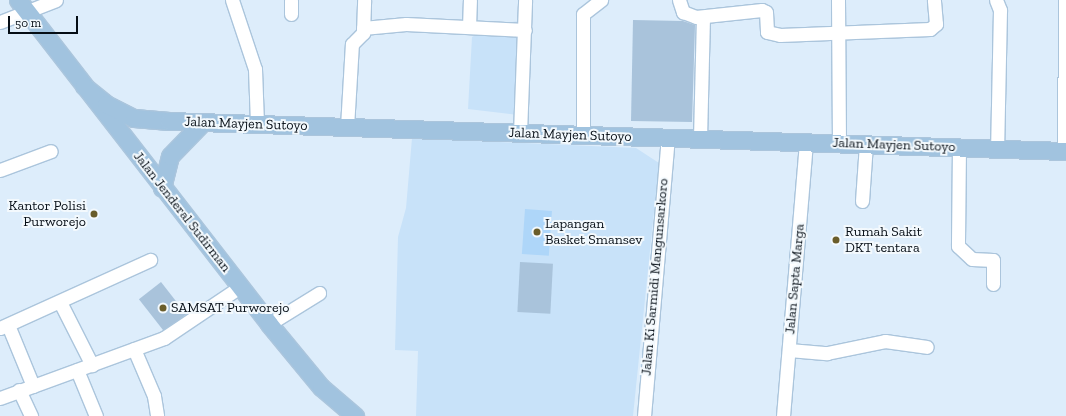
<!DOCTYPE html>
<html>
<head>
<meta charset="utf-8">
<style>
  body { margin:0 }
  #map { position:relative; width:1066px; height:416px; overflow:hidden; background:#ddedfb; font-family:"Zilla Slab",serif }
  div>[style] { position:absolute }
  .built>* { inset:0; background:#c8e2f9 }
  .green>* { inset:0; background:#aed6f9; transform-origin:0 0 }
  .building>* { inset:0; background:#a9c3db; transform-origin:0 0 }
  .roads { filter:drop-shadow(1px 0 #abc5dc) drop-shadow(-1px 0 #abc5dc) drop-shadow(0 1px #abc5dc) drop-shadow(0 -1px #abc5dc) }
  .minor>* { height:13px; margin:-6.5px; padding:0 6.5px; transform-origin:6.5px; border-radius:6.5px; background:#fff }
  .major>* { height:17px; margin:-8.5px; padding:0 8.5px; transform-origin:8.5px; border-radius:8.5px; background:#a1c3df }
  .dots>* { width:11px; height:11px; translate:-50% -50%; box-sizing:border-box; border:2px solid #f3f9fd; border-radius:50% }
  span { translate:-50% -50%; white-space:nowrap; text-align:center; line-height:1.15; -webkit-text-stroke:4px #f3f9fd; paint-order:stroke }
  .street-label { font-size:14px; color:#050d15 }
  .poi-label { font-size:14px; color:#050d15 }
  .right { translate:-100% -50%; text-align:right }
  .left { translate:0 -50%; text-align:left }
  .scale { position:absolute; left:8px; top:16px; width:70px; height:18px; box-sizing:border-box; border:2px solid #050d15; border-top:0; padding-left:5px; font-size:12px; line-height:14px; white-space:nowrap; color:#050d15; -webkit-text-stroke:3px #f3f9fd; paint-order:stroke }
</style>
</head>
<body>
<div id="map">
  <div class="built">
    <i style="clip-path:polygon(520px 21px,518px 115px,468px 109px,472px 37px,497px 24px)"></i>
    <i style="clip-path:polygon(412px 138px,636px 148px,659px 163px,633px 416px,416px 416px,418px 351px,395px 350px,398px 237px,406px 208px)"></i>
  </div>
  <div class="green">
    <i style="left:525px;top:209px;width:27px;height:45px;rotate:4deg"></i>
  </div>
  <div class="building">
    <i style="clip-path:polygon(633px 20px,683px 21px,695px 25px,692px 122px,631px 121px)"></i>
    <i style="left:520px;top:262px;width:33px;height:50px;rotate:3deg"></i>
    <i style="left:161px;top:282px;width:41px;height:28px;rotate:52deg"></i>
  </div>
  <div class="roads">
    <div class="minor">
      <i style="left:232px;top:0;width:73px;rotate:71.6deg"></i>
      <i style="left:255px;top:69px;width:55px;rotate:87.9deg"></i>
      <i style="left:291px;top:0;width:14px;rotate:90deg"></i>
      <i style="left:679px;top:0;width:13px;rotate:72deg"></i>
      <i style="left:683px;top:12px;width:14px;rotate:21deg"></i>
      <i style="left:696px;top:17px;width:66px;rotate:-6.1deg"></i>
      <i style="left:762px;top:10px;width:4px;rotate:27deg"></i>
      <i style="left:766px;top:12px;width:20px;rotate:87deg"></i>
      <i style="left:767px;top:32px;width:13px;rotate:13deg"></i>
      <i style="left:780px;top:35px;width:150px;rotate:-2.3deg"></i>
      <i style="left:930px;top:29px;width:8px;rotate:-40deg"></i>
      <i style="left:936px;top:24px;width:24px;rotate:-95deg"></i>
      <i style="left:838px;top:0;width:143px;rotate:89.6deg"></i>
      <i style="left:996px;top:0;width:11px;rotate:68deg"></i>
      <i style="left:1000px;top:10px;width:139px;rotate:91.2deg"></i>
      <i style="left:0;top:22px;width:60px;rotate:-21.4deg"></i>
      <i style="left:469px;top:27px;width:27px;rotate:-88deg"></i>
      <i style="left:363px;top:28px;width:43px;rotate:-5.3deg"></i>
      <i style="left:406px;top:24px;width:119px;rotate:2.9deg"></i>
      <i style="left:347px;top:127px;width:83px;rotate:-86.6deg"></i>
      <i style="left:352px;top:44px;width:16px;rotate:-45deg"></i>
      <i style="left:363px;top:33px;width:33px;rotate:-88deg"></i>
      <i style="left:520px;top:133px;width:133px;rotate:-87.8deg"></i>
      <i style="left:583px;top:135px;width:121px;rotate:-90deg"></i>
      <i style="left:583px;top:14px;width:23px;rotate:-38deg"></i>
      <i style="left:700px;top:139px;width:122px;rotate:-88.6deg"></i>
      <i style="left:959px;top:147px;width:99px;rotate:90.6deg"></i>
      <i style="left:958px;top:246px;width:19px;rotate:43deg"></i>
      <i style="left:972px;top:259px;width:21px;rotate:3deg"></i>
      <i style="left:993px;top:260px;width:24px;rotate:90deg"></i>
      <i style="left:1064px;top:151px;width:151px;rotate:-89.6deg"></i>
      <i style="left:0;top:170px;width:54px;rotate:-20.4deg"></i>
      <i style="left:862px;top:201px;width:57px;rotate:-86deg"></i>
      <i style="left:60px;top:302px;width:71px;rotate:63.1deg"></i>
      <i style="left:269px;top:324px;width:59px;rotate:-31.8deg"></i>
      <i style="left:8px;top:325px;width:66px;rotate:67.7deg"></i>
      <i style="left:0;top:328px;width:165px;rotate:-24.4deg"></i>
      <i style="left:134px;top:349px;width:51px;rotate:66.9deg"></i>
      <i style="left:154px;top:396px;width:20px;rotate:81deg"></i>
      <i style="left:789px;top:350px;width:38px;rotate:5deg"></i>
      <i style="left:827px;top:353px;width:59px;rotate:-11.7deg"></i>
      <i style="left:885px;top:341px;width:42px;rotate:8.1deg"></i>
      <i style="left:77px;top:370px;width:50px;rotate:67.6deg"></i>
      <i style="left:19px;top:390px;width:29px;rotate:65deg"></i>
      <i style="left:0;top:398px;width:175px;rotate:-20.1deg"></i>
      <i style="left:164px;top:338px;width:92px;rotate:-33.9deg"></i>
      <i style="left:644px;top:416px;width:279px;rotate:-85.1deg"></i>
      <i style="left:783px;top:416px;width:275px;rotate:-85.2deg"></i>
    </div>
    <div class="major">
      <i style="left:18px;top:0;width:410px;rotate:52.2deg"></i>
      <i style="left:269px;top:324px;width:82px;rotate:50.5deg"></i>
      <i style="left:321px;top:387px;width:45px;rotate:40.5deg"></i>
      <i style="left:84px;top:86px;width:28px;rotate:39deg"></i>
      <i style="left:106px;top:104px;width:31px;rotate:27deg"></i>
      <i style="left:134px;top:118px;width:35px;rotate:5deg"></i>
      <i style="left:169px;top:121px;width:898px;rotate:1.92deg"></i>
      <i style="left:162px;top:188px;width:33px;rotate:-76deg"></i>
      <i style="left:170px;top:156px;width:47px;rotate:-45.9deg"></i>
    </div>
  </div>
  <div class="dots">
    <i style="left:94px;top:214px;background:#6a5d2a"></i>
    <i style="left:537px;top:232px;background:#6a5d2a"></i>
    <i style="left:836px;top:240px;background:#6a5d2a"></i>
    <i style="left:163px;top:308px;background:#6a5d2a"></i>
  </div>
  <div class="street-label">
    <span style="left:246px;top:124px;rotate:2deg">Jalan Mayjen Sutoyo</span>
    <span style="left:570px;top:135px;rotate:2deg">Jalan Mayjen Sutoyo</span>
    <span style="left:894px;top:145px;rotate:2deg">Jalan Mayjen Sutoyo</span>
    <span style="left:182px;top:212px;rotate:52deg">Jalan Jenderal Sudirman</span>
    <span style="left:655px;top:277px;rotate:-85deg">Jalan Ki Sarmidi Mangunsarkoro</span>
    <span style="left:795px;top:279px;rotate:-85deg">Jalan Sapta Marga</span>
  </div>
  <div class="poi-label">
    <span class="right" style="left:86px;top:214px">Kantor Polisi<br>Purworejo</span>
    <span class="left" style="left:545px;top:232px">Lapangan<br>Basket Smansev</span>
    <span class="left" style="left:845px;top:240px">Rumah Sakit<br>DKT tentara</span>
    <span class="left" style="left:171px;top:308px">SAMSAT Purworejo</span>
  </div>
  <div class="scale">50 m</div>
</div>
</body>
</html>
